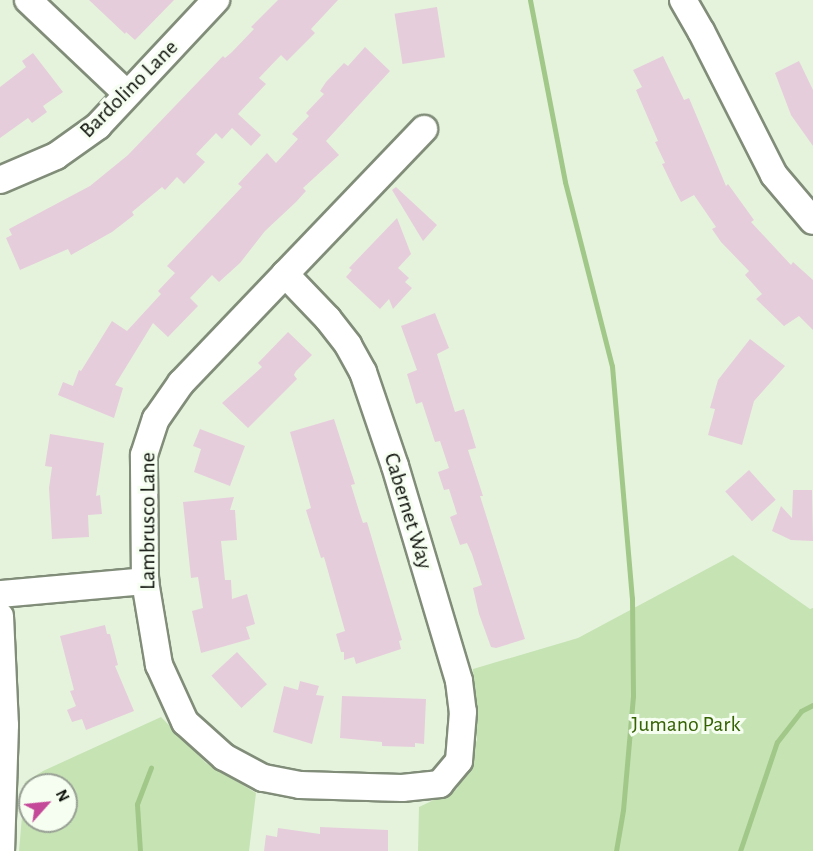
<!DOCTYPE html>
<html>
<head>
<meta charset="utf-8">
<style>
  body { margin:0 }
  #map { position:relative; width:813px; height:851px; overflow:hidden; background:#e5f3dd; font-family:"Alegreya Sans",sans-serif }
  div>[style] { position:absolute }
  .green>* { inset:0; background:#c6e3b4 }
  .stream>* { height:5px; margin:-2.5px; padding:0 2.5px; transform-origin:2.5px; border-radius:2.5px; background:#a2c889 }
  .building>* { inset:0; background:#e6cddb; transform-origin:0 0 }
  .roads { filter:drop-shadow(2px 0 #818d79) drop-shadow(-2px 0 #818d79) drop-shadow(0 2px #818d79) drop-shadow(0 -2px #818d79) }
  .minor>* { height:26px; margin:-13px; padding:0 13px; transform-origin:13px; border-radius:13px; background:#fff }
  span { translate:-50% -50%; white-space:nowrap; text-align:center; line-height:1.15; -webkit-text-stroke:6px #f6fef1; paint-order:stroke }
  .street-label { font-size:22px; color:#0c1009 }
  .park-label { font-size:22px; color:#356203 }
  .north { position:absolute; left:18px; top:773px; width:60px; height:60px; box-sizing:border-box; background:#f6fef1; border:2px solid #989f94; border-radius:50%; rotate:63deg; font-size:16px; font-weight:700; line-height:24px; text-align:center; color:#0c1009 }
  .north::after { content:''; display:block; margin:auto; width:21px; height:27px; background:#c54999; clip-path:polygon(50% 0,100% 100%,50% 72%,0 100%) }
</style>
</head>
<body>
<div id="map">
  <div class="green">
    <i style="clip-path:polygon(733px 555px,810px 609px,813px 608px,813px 851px,418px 851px,419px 807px,457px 789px,477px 740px,473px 669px,578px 638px)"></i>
    <i style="clip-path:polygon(evenodd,161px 717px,206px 763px,256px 793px,249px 851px,19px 851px,25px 782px,43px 771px,161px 717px,30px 785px,66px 785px,66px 821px,30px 821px,30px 785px)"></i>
  </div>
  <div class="stream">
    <i style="left:530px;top:0;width:185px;rotate:79.1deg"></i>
    <i style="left:565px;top:182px;width:190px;rotate:75.7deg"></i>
    <i style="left:612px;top:366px;width:233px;rotate:85.1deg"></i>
    <i style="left:632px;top:598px;width:98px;rotate:89.4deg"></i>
    <i style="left:633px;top:696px;width:114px;rotate:95deg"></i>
    <i style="left:623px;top:810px;width:42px;rotate:99.7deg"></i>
    <i style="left:140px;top:851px;width:47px;rotate:-93.7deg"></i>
    <i style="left:137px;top:804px;width:39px;rotate:-69deg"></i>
    <i style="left:740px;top:851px;width:115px;rotate:-71.3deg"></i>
    <i style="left:777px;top:742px;width:39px;rotate:-52deg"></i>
    <i style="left:801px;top:711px;width:13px;rotate:-27deg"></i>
  </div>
  <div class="building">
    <i style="clip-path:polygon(89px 0,174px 0,135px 40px,126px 32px,125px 34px)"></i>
    <i style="clip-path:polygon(278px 0,338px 0,311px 29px,315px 33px,287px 61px,281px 55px,259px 78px,266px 84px,238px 114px,261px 135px,251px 146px,232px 128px,222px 139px,216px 133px,196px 154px,205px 162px,184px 184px,177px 177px,165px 190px,162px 187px,132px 212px,134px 215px,112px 232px,71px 255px,68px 249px,20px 270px,6px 238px,12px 235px,9px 229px,90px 186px,128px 155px,223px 56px,225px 58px,232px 52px,254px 29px,251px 27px)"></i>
    <i style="left:437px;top:7px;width:51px;height:43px;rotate:81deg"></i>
    <i style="clip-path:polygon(365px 47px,390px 71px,326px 141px,339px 155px,303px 188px,306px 191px,296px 202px,265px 231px,240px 263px,219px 282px,212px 275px,190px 298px,198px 306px,168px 337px,153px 323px,115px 385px,123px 388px,114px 418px,58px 395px,63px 382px,73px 386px,79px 370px,81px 371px,112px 321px,127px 331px,161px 294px,158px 291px,175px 273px,167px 266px,242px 187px,238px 184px,267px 153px,276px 163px,298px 139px,292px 134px,309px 116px,306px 113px,324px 94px,320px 91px,326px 82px,344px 63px,348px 66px)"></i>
    <i style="clip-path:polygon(33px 53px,63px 92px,43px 106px,47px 112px,32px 123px,28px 118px,0 138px,0 87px,26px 67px,22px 61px)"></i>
    <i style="clip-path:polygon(663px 56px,684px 100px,689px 98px,726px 186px,728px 184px,754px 220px,751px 222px,791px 265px,793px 262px,813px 280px,813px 330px,799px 316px,784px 326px,756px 299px,762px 294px,745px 275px,749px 271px,721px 242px,712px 229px,716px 227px,694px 195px,681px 202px,673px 187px,662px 164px,665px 163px,655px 142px,658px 141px,636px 90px,642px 87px,633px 70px)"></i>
    <i style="clip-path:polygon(799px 61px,813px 90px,813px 146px,791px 115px,775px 73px)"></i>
    <i style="clip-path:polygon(396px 187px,437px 225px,423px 241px,392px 190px)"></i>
    <i style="clip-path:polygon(397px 218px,411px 254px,398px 268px,409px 278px,405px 282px,412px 288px,393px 309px,389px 299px,380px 309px,346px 277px,352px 270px,349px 268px)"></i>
    <i style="clip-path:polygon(435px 313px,449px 348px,437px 354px,455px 412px,464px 409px,476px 448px,468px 450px,483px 496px,480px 496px,525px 639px,496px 648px,491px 647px,479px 614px,473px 588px,482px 585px,472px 554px,467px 543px,460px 545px,450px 517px,457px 514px,449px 489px,444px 490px,438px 472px,449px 468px,440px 441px,435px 442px,422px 402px,416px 404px,407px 374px,417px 370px,401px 326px)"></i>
    <i style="clip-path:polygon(288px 332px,312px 355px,296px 371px,294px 375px,297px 379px,248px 428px,222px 403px,262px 367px,258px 363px)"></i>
    <i style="clip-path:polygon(750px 339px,785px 366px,754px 401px,742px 445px,708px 435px,715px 409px,710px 408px,718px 380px)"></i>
    <i style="clip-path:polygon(334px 419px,355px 484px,351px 485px,360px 514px,363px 523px,367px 522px,402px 640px,399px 641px,401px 649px,356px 664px,354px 657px,344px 660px,344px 652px,341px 652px,336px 634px,345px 631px,324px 557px,321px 558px,306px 510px,311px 508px,290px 432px)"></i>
    <i style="clip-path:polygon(200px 429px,245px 446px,230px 486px,194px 472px,201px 449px,193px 446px)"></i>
    <i style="clip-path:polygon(50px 434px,104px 443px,96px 496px,100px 495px,102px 514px,88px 515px,89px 537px,52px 539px,49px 488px,52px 467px,45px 466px)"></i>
    <i style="left:749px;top:470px;width:40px;height:32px;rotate:48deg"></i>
    <i style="clip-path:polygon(793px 490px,812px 490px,813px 541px,791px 540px,772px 531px,781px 506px,792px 518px)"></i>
    <i style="clip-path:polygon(234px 497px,230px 510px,235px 510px,237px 540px,221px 541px,225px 580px,231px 580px,232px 599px,247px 594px,255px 624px,246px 627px,250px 639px,201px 653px,192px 611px,203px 608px,198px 577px,191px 578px,183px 502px)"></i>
    <i style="clip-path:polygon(105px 625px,107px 634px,110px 634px,118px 665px,115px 666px,134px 711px,86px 730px,82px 719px,72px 722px,67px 710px,76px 706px,70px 691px,74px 690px,60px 636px)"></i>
    <i style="left:237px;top:652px;width:44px;height:35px;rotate:47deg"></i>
    <i style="clip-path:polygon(300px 681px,319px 686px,316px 695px,324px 696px,312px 744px,273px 732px,284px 686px,298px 690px)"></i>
    <i style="clip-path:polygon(342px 696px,426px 699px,424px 744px,415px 743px,415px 747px,382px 746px,382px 742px,340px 738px)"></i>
    <i style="clip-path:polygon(320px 827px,388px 830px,388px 851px,264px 851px,266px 835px,277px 837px,278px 828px,320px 834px)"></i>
  </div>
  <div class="roads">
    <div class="minor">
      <i style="left:28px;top:0;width:135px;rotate:43.5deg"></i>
      <i style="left:683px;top:0;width:36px;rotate:60deg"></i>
      <i style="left:701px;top:31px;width:161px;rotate:63.1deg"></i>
      <i style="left:774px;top:175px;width:60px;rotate:49.7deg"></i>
      <i style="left:0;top:180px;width:61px;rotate:-23.2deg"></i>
      <i style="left:56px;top:156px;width:52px;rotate:-35.5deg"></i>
      <i style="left:98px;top:126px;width:173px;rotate:-46.9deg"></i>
      <i style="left:285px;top:274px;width:62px;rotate:46.3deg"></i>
      <i style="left:328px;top:319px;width:33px;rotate:52deg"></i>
      <i style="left:348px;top:345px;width:31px;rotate:61deg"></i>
      <i style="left:363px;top:372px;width:99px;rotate:71.2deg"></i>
      <i style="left:395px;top:466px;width:224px;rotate:73.4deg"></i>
      <i style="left:459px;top:681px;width:31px;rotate:83deg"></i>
      <i style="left:463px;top:712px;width:49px;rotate:94.7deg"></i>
      <i style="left:459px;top:761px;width:30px;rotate:130deg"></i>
      <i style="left:440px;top:784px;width:38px;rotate:174deg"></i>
      <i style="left:402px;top:788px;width:102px;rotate:-178.3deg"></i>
      <i style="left:300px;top:785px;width:38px;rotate:-169deg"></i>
      <i style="left:263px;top:778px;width:44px;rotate:-151.7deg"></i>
      <i style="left:224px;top:757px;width:52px;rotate:-138.1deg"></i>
      <i style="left:185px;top:722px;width:63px;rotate:-114.5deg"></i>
      <i style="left:159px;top:665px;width:85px;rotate:-99.5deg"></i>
      <i style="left:145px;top:581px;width:126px;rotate:-90.5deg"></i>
      <i style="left:144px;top:455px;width:38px;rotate:-72deg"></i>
      <i style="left:156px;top:419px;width:44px;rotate:-55.2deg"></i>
      <i style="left:181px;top:383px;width:151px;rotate:-46.3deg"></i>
      <i style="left:285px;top:274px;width:201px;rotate:-46.2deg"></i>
      <i style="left:0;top:594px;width:146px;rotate:-5.1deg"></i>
      <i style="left:0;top:616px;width:109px;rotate:87.4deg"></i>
      <i style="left:5px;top:725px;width:126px;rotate:91.8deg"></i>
    </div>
  </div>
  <div class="street-label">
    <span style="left:129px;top:89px;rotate:-45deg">Bardolino Lane</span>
    <span style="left:408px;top:511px;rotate:73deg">Cabernet Way</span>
    <span style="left:148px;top:521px;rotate:-90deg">Lambrusco Lane</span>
  </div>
  <div class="park-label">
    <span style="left:686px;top:725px">Jumano Park</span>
  </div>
  <div class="north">N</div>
</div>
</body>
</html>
